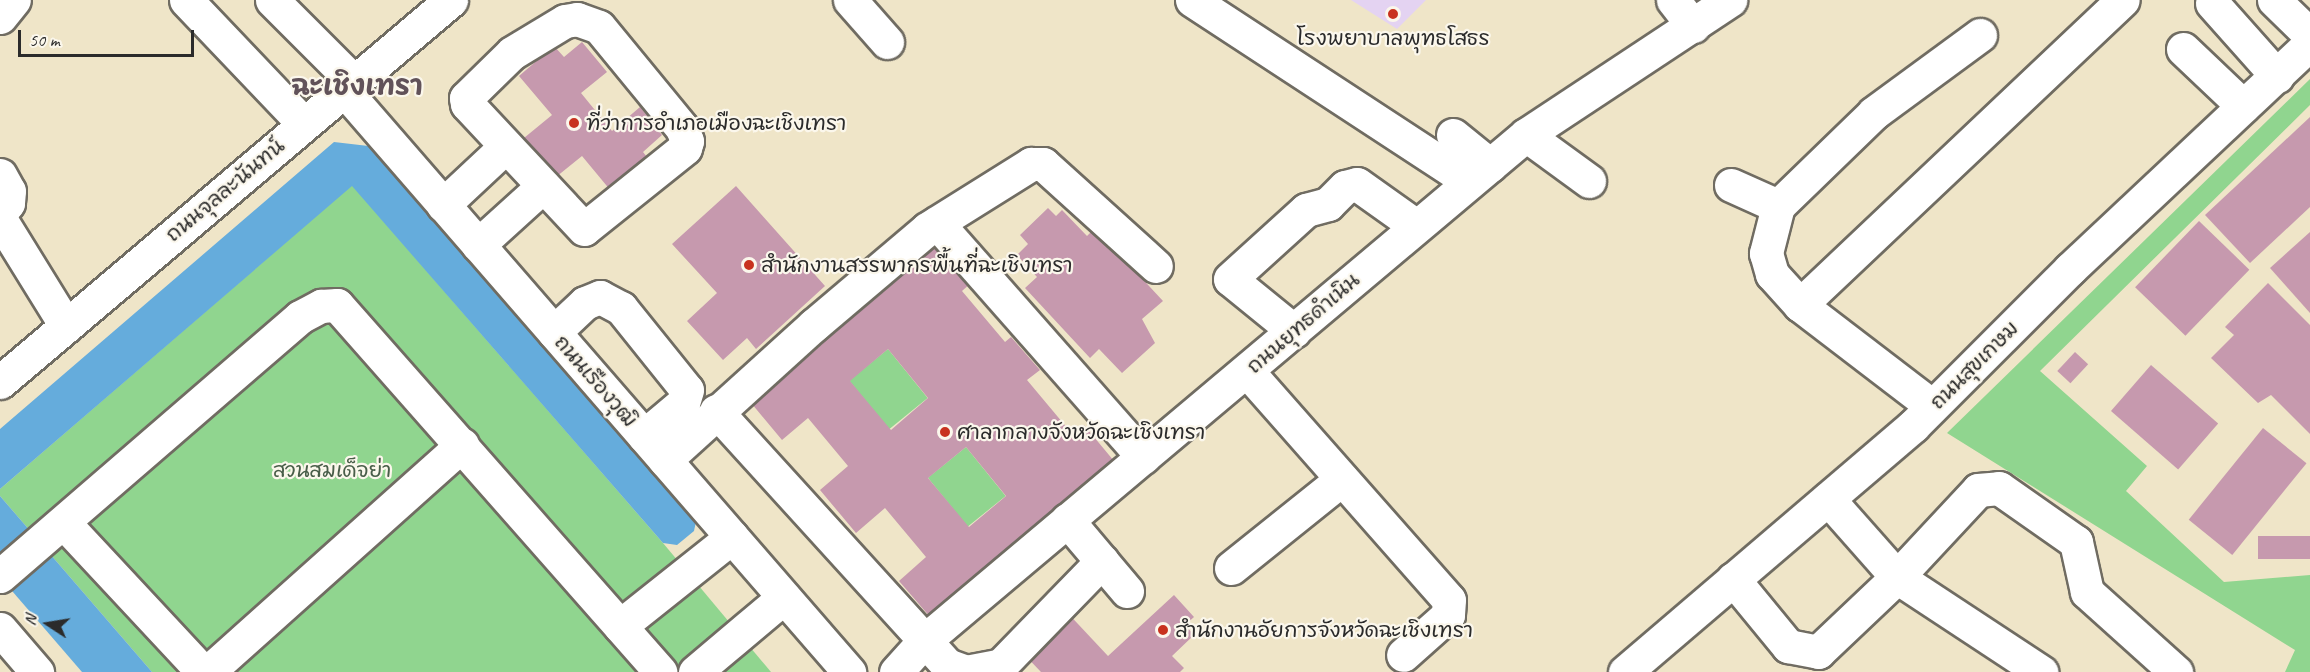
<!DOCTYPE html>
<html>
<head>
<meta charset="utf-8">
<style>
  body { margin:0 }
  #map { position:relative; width:2310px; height:672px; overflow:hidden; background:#efe5c8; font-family:Caveat,"Playpen Sans Thai",sans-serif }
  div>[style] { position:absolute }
  .built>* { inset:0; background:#e4d3f2 }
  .green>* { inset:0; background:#90d58f; transform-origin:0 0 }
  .water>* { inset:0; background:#65acdc }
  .building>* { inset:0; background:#c699ae; transform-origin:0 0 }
  .roads { filter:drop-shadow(2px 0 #706c62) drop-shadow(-2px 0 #706c62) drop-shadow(0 2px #706c62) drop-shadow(0 -2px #706c62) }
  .minor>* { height:33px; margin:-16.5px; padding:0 16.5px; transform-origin:16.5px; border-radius:16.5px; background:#fff }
  .dots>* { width:16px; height:16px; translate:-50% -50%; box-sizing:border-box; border:3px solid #fbf7ec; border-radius:50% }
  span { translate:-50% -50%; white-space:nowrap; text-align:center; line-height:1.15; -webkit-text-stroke:4.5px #fbf7ec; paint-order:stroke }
  .poi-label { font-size:21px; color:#2b2b2b }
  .left { translate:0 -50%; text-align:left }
  .street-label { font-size:21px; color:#2b2b2b }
  .park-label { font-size:21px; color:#495e49 }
  .district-label { font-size:27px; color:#615259; font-weight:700 }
  .north { position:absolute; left:18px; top:594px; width:60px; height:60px; -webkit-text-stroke:4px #fbf7ec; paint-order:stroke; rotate:282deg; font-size:16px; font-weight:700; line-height:24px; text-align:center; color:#2b2b2b }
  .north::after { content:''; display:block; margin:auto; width:21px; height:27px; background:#2b2b2b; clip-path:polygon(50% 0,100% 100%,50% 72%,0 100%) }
  .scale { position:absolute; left:18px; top:30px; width:176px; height:27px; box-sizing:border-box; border:3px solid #2b2b2b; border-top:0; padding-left:8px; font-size:18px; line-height:21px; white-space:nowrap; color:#2b2b2b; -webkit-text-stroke:4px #fbf7ec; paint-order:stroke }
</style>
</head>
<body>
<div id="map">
  <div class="built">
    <i style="clip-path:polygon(1351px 0,1426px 0,1397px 29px)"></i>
  </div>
  <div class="green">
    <i style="clip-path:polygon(2310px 79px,2310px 105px,2040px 371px,2147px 466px,2126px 491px,2224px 582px,2310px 575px,2310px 672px,2285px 672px,2295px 650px,1947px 433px)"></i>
    <i style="clip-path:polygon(352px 185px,663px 543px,771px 672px,152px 672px,0 496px,0 489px)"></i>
    <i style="left:888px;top:349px;width:63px;height:50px;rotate:51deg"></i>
    <i style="left:966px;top:447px;width:63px;height:49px;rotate:51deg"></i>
  </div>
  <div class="water">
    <i style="clip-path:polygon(334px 142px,377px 147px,697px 517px,694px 531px,677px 545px,663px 543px,352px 186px,0 489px,0 429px)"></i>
    <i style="clip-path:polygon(0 496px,152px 672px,82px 672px,0 577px)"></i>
  </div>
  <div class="building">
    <i style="clip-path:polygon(582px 42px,607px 72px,581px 93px,612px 131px,640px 107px,662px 135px,643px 152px,654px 166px,616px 197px,582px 156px,556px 177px,524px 138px,552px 115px,519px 76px,554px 46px,564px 57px)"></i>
    <i style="clip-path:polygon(2310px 117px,2310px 207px,2250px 263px,2205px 215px)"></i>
    <i style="clip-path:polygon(736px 186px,825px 286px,756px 349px,747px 338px,723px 360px,687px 321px,717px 293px,672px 244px)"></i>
    <i style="clip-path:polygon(1048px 208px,1056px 216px,1062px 210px,1087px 236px,1095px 228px,1163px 301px,1142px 319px,1155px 343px,1122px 373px,1099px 349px,1090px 358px,1025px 288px,1037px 277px,1017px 255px,1028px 244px,1020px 235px)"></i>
    <i style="left:2199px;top:221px;width:70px;height:92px;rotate:44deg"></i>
    <i style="clip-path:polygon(2310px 232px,2310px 313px,2270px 268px)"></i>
    <i style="clip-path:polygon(evenodd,938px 244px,971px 283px,962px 291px,1005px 342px,1011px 337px,1040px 370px,1027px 380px,1073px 435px,1084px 425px,1114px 461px,931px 618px,899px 581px,926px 557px,885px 508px,856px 533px,820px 490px,848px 466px,808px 418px,782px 440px,752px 404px,938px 244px,888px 349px,928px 398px,891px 430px,850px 381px,888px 349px,938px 244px,966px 447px,1006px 496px,969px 527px,928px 478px,966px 447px)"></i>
    <i style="clip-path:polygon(2268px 283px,2310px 325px,2310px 434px,2271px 395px,2258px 403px,2211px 358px,2234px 335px,2225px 327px)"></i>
    <i style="left:2075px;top:352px;width:18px;height:26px;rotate:43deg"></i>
    <i style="left:2151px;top:365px;width:89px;height:61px;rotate:41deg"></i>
    <i style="left:2263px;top:428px;width:56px;height:118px;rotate:39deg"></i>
    <i style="left:2310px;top:536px;width:23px;height:52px;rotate:90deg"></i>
    <i style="clip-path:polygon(1174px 595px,1194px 617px,1185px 625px,1194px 635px,1172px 656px,1184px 668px,1180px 672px,1041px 672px,1019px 649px,1063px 608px,1108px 656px)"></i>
  </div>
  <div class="roads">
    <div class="minor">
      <i style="left:186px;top:0;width:171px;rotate:46.4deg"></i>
      <i style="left:272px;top:0;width:116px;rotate:45deg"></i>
      <i style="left:850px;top:0;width:56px;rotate:48.6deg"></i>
      <i style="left:1192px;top:0;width:331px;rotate:33.2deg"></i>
      <i style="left:1673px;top:0;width:33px;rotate:52deg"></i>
      <i style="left:2274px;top:0;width:50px;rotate:44.2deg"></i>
      <i style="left:2212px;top:3px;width:98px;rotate:48.3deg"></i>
      <i style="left:0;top:17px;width:22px;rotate:-51deg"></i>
      <i style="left:577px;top:19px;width:23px;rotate:20deg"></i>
      <i style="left:599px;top:27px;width:131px;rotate:50.6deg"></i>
      <i style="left:682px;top:128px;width:14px;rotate:69deg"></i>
      <i style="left:687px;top:141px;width:7px;rotate:106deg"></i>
      <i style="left:685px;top:148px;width:129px;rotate:141.3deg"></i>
      <i style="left:584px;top:229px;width:171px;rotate:-133.1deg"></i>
      <i style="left:467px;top:104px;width:6px;rotate:-99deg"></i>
      <i style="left:466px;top:98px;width:64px;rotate:-44.4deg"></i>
      <i style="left:512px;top:53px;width:62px;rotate:-31.1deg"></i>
      <i style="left:565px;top:21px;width:12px;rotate:-9deg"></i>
      <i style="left:1980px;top:35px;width:132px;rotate:143.7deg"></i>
      <i style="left:1874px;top:113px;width:134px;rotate:135.9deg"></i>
      <i style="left:1778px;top:206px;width:49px;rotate:104.3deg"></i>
      <i style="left:1766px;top:253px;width:22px;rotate:74deg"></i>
      <i style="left:1772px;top:274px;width:42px;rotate:47.9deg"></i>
      <i style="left:1800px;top:305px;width:444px;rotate:-43.4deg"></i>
      <i style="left:2183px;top:49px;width:83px;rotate:43.5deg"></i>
      <i style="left:344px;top:90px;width:771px;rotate:49.05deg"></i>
      <i style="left:1453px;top:135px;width:48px;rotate:39deg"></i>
      <i style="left:1526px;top:135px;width:78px;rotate:36.1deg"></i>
      <i style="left:0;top:175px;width:18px;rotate:61deg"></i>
      <i style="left:9px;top:191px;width:12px;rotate:95deg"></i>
      <i style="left:8px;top:203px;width:13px;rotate:129deg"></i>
      <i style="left:1731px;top:185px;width:51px;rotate:24.1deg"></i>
      <i style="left:443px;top:205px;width:86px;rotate:-43.1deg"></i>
      <i style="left:0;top:219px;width:126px;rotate:58.3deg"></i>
      <i style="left:937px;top:223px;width:312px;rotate:48.6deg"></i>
      <i style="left:478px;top:245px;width:88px;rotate:-42.2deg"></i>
      <i style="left:1800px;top:305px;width:166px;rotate:37.4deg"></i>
      <i style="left:1294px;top:331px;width:82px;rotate:-140.9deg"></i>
      <i style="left:1230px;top:279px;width:103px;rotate:-42.2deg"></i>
      <i style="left:1306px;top:210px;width:23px;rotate:-15deg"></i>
      <i style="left:1328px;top:204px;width:24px;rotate:-45deg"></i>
      <i style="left:1345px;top:187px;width:12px;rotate:-14deg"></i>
      <i style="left:1357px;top:184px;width:72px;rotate:35.4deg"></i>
      <i style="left:554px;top:332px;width:42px;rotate:-43.1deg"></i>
      <i style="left:585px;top:303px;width:16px;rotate:-22deg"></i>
      <i style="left:600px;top:297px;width:24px;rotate:28deg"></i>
      <i style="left:621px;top:308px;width:105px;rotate:51.2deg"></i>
      <i style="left:687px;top:390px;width:14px;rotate:107deg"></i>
      <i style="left:683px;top:403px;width:51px;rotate:139.8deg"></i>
      <i style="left:1247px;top:371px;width:305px;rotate:48.6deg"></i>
      <i style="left:1449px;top:600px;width:15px;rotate:94deg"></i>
      <i style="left:1448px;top:615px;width:60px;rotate:138.4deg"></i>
      <i style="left:0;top:382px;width:591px;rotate:-40.26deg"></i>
      <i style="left:716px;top:411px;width:343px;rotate:47.7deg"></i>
      <i style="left:947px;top:665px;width:20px;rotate:20deg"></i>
      <i style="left:966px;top:672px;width:36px;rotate:-11deg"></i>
      <i style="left:1001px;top:665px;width:145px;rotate:-45.8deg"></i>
      <i style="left:665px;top:460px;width:201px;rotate:-42.2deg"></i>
      <i style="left:814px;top:325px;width:148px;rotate:-40.3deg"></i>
      <i style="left:927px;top:229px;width:123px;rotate:-32deg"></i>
      <i style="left:1031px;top:164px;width:12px"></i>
      <i style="left:1043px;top:164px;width:152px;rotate:42.1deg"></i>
      <i style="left:1828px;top:499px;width:104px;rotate:48.5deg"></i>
      <i style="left:1897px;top:577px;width:173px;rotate:33.4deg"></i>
      <i style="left:1067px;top:520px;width:93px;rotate:49.8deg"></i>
      <i style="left:64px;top:523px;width:204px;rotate:47deg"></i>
      <i style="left:1231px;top:568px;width:142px;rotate:-38.7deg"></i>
      <i style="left:0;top:576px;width:396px;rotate:-40.8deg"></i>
      <i style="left:300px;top:317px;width:24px;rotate:-28deg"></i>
      <i style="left:321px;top:306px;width:16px;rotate:-4deg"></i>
      <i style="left:337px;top:305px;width:489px;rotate:48.6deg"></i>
      <i style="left:1733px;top:579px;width:87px;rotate:50.6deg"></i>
      <i style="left:1788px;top:646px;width:31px;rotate:11deg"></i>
      <i style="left:1818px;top:652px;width:109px;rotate:-43.5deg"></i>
      <i style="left:1897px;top:577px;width:119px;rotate:-47deg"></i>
      <i style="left:1978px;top:490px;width:21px;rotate:-5deg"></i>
      <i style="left:1999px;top:488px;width:94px;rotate:35deg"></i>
      <i style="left:2076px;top:542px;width:51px;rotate:77.6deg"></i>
      <i style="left:2087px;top:592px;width:120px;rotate:42deg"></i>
      <i style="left:620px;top:626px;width:143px;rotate:-38.5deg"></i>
      <i style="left:0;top:629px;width:57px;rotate:49.3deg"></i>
      <i style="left:208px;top:672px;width:341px;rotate:-41.8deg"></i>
      <i style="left:695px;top:672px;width:116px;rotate:-40.1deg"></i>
      <i style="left:896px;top:672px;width:42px;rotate:-47.9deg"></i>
      <i style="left:924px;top:641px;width:786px;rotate:-40.05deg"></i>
      <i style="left:1526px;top:135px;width:245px;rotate:-33.5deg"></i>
      <i style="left:1625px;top:672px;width:379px;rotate:-40.5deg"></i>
      <i style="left:1913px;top:426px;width:222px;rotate:-45deg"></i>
      <i style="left:2070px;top:269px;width:329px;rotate:-43.2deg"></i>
    </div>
  </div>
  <div class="dots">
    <i style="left:1393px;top:14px;background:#c8321e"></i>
    <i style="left:574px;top:123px;background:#c8321e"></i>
    <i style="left:749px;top:265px;background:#c8321e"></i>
    <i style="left:945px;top:432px;background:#c8321e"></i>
    <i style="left:1163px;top:630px;background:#c8321e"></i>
  </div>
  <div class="poi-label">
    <span style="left:1393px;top:38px">โรงพยาบาลพุทธโสธร</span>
    <span class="left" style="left:586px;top:123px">ที่ว่าการอำเภอเมืองฉะเชิงเทรา</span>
    <span class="left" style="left:761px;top:265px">สำนักงานสรรพากรพื้นที่ฉะเชิงเทรา</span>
    <span class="left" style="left:957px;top:432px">ศาลากลางจังหวัดฉะเชิงเทรา</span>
    <span class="left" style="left:1175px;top:630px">สำนักงานอัยการจังหวัดฉะเชิงเทรา</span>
  </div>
  <div class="street-label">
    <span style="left:225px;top:190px;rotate:-40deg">ถนนจุลละนันทน์</span>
    <span style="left:1303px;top:323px;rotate:-41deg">ถนนยุทธดำเนิน</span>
    <span style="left:1974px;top:365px;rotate:-45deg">ถนนสุขเกษม</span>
    <span style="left:596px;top:381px;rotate:49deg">ถนนเรืองวุฒิ</span>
  </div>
  <div class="park-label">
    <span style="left:332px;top:470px">สวนสมเด็จย่า</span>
  </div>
  <div class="district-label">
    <span style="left:357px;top:87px">ฉะเชิงเทรา</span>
  </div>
  <div class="north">N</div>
  <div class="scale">50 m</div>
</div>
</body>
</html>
